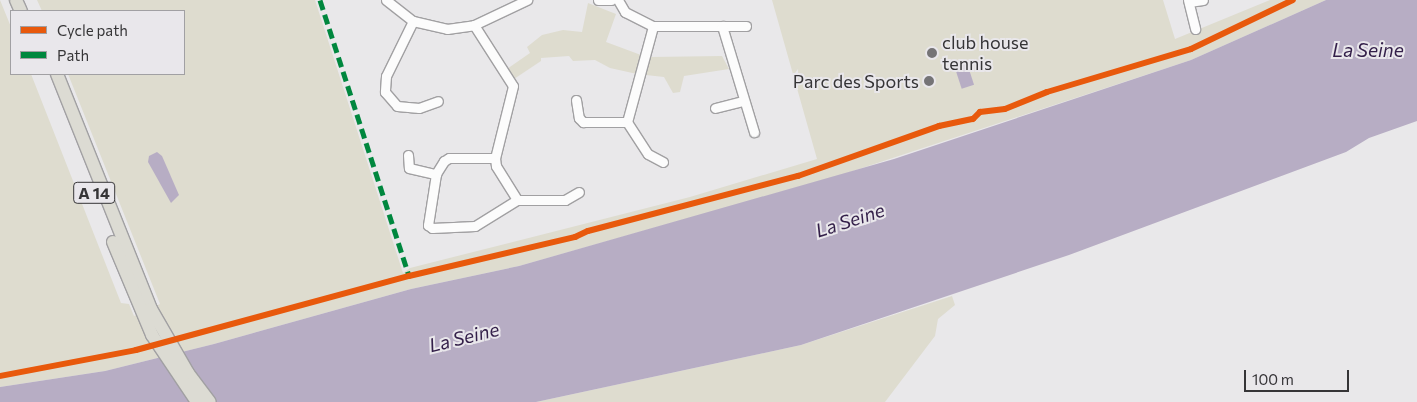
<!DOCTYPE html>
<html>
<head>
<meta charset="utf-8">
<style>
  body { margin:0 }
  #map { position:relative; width:1417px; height:402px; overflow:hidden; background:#e9e8ea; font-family:Commissioner,sans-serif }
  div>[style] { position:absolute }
  .green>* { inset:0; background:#dedccf }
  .water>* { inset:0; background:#b7adc4; transform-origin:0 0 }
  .roads { filter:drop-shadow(1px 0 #a1a0a2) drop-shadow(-1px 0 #a1a0a2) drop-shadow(0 1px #a1a0a2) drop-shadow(0 -1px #a1a0a2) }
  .minor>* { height:9px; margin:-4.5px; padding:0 4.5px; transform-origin:4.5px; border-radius:4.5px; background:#fcfcfc }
  .highway>* { height:12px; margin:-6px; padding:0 6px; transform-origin:6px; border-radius:6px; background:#dcdbd3 }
  .quiet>* { height:5px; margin-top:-2.5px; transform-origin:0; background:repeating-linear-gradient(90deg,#00873e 0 10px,transparent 0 15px) }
  .cycleway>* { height:6px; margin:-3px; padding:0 3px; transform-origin:3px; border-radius:3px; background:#e8590c }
  .dots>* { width:14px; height:14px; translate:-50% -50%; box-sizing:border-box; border:2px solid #e9e7eb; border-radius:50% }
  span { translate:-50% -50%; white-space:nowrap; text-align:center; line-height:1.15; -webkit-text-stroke:4px #e9e7eb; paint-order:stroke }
  .shield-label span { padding:1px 4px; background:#e9e7eb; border:1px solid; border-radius:4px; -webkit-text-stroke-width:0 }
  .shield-label { font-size:16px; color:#363537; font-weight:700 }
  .poi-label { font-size:18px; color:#363537 }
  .left { translate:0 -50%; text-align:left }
  .right { translate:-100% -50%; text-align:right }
  .water-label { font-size:19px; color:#331f49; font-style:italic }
  .legend { position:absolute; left:10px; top:10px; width:175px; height:65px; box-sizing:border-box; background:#e9e7eb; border:1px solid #a1a0a3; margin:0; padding:6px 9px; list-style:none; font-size:15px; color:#363537 }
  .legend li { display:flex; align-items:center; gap:10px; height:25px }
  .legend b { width:25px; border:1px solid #a1a0a3 }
  .scale { position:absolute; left:1244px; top:370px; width:105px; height:22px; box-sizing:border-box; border:2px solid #363537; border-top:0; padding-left:6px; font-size:15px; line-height:18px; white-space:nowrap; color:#363537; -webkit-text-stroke:4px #e9e7eb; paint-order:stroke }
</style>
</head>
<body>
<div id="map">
  <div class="green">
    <i style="clip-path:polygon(0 0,11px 27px,11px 74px,31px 74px,121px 303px,129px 304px,134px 316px,160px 304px,68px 74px,184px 74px,184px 11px,42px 11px,37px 0,315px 0,403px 273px,410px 268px,690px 197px,817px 159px,772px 0,1163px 0,1175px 39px,1270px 0,1326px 0,1191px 60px,844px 174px,519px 266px,411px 289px,214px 344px,105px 371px,0 387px)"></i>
    <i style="clip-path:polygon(588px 3px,616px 14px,606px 42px,641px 55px,637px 74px,610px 68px,595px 60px,573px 61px,569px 56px,541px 58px,541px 61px,514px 79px,507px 69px,530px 53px,527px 47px,542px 35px,563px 30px,582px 32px)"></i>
    <i style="clip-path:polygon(722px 56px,729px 69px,684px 76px,680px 92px,673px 93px,664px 77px,646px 75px,650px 57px)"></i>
    <i style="clip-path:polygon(952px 296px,955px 305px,938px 319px,935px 336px,885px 402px,536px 402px,801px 345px)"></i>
  </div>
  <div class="water">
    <i style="clip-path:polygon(1326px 0,1417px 0,1417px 121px,1369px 138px,1346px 152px,1069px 255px,801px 345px,536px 402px,0 402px,0 387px,105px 371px,214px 344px,411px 289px,519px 266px,894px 159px,1191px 60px)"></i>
    <i style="left:966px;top:60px;width:26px;height:13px;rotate:72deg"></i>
    <i style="clip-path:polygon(157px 152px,162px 156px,179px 195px,171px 203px,148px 162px,149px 156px)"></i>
  </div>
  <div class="roads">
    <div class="minor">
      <i style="left:386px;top:0;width:34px;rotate:38deg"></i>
      <i style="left:413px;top:21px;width:35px;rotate:13deg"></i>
      <i style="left:447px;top:29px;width:27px;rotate:-8deg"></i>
      <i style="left:474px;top:25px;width:59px;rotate:-25.3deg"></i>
      <i style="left:598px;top:0;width:13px"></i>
      <i style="left:618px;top:0;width:14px;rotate:60deg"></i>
      <i style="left:625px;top:12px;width:31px;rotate:27deg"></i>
      <i style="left:653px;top:26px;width:93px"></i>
      <i style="left:1188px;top:0;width:30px;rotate:76deg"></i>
      <i style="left:1189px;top:2px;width:14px;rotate:-8deg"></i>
      <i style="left:413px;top:21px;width:61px;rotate:116.1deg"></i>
      <i style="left:386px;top:76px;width:16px;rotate:94deg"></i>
      <i style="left:385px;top:92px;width:18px;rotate:49deg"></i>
      <i style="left:397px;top:106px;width:22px;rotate:5deg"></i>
      <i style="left:419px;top:108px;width:20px;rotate:-20deg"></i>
      <i style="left:474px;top:25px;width:72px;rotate:57.4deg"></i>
      <i style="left:513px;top:86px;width:74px;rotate:104deg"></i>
      <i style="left:495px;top:158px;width:8px;rotate:83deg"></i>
      <i style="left:496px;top:166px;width:40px;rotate:58deg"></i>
      <i style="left:722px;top:26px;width:111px;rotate:73.2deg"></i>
      <i style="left:576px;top:100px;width:18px;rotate:81deg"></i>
      <i style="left:579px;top:118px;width:6px;rotate:45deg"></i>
      <i style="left:583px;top:122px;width:44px"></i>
      <i style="left:627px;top:122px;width:38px;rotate:57deg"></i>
      <i style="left:648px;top:154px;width:17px;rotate:28deg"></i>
      <i style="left:715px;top:108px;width:29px;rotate:-14deg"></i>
      <i style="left:627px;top:122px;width:99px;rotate:-74.8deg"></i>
      <i style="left:408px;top:155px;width:13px;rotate:86deg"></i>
      <i style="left:409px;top:168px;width:28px;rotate:13deg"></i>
      <i style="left:495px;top:158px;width:46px;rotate:180deg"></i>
      <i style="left:449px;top:158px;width:6px;rotate:149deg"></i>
      <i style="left:444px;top:161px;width:15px;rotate:122deg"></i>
      <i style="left:436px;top:174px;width:52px;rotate:98.9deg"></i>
      <i style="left:428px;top:225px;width:5px;rotate:37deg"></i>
      <i style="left:432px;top:228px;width:43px;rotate:-2.7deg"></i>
      <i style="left:475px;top:226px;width:49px;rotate:-31.8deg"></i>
      <i style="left:517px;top:200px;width:48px"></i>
      <i style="left:565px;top:200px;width:16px;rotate:-30deg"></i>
    </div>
    <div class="highway">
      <i style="left:16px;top:0;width:12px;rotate:66deg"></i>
      <i style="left:57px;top:74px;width:253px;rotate:68.2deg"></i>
      <i style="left:151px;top:309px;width:74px;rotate:60deg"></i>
      <i style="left:188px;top:373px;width:36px;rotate:53deg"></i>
      <i style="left:113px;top:242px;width:101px;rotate:67.2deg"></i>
      <i style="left:152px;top:335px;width:81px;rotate:56.1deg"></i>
    </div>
  </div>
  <div class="quiet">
    <i style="left:320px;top:0;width:290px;rotate:72.1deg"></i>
  </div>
  <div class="cycleway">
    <i style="left:0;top:376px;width:138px;rotate:-10.8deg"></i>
    <i style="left:136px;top:350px;width:283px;rotate:-15.2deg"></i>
    <i style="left:409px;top:276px;width:171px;rotate:-13.2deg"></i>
    <i style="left:575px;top:237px;width:14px;rotate:-25deg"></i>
    <i style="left:588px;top:231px;width:217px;rotate:-14.7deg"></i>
    <i style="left:798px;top:176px;width:150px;rotate:-19.5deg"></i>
    <i style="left:939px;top:126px;width:35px;rotate:-12deg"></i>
    <i style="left:973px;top:119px;width:10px;rotate:-45deg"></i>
    <i style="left:980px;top:112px;width:25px;rotate:-7deg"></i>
    <i style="left:1005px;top:109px;width:45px;rotate:-22deg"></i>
    <i style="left:1047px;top:92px;width:150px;rotate:-16.6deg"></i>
    <i style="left:1191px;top:49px;width:113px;rotate:-25.7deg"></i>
  </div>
  <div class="dots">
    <i style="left:932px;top:53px;background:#757476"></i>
    <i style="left:929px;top:81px;background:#757476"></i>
  </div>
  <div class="shield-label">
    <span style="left:94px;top:193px">A 14</span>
  </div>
  <div class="poi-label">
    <span class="left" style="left:942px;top:53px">club house<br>tennis</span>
    <span class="right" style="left:919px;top:81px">Parc des Sports</span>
  </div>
  <div class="water-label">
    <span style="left:1368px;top:50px">La Seine</span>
    <span style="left:850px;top:220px;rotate:-18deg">La Seine</span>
    <span style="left:464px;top:337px;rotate:-14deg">La Seine</span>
  </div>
  <ul class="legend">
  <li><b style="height:6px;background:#e8590c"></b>Cycle path</li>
  <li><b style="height:6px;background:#00873e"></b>Path</li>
  </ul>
  <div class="scale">100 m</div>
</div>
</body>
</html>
